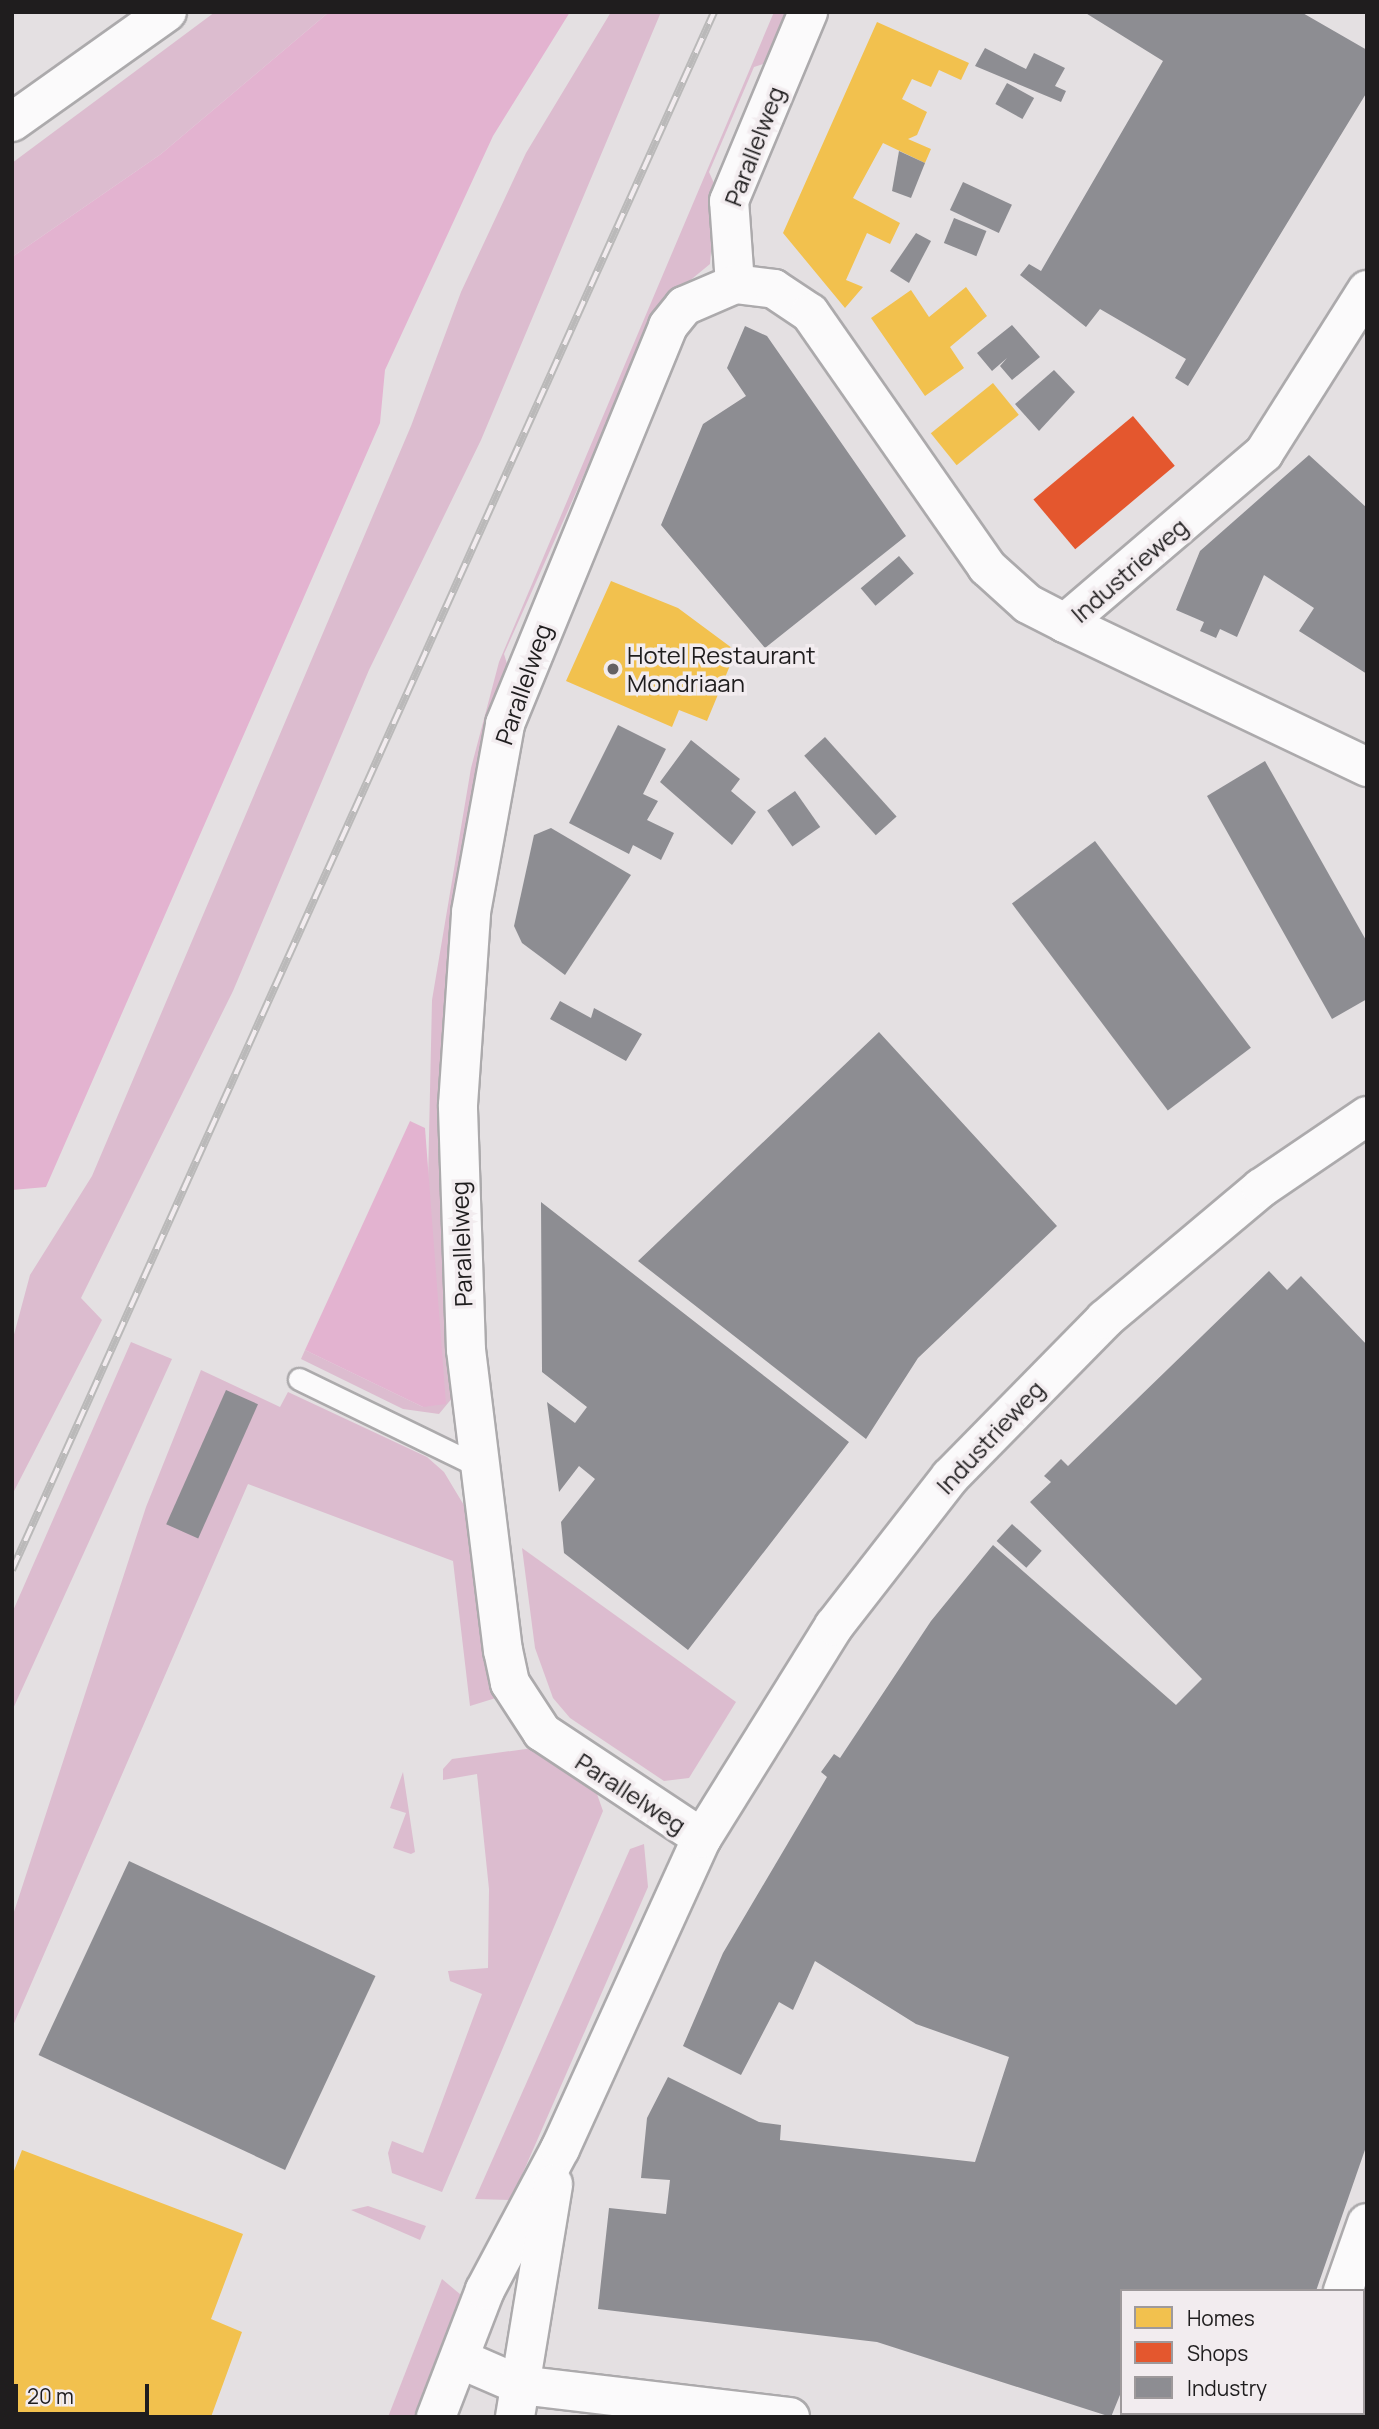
<!DOCTYPE html>
<html>
<head>
<meta charset="utf-8">
<style>
  body { margin:0 }
  #map { position:relative; width:1379px; height:2429px; overflow:hidden; background:#e4e0e2; font-family:Manrope,sans-serif }
  div>[style] { position:absolute }
  .green>* { inset:0; background:#dcbccf }
  .forest>* { inset:0; background:#e3b3d0 }
  .homes>* { inset:0; background:#f2c14e; transform-origin:0 0 }
  .shops>* { inset:0; background:#e4572e; transform-origin:0 0 }
  .industry>* { inset:0; background:#8d8d92; transform-origin:0 0 }
  .roads { filter:drop-shadow(2px 0 #acaaac) drop-shadow(-2px 0 #acaaac) drop-shadow(0 2px #acaaac) drop-shadow(0 -2px #acaaac) }
  .service>* { height:21px; margin:-10.5px; padding:0 10.5px; transform-origin:10.5px; border-radius:10.5px; background:#fbfafb }
  .minor>* { height:38px; margin:-19px; padding:0 19px; transform-origin:19px; border-radius:19px; background:#fbfafb }
  .tertiary>* { height:38px; margin:-19px; padding:0 19px; transform-origin:19px; border-radius:19px; background:#fbfafb }
  .rail>* { height:8px; margin-top:-4px; transform-origin:0; background:repeating-linear-gradient(90deg,#f2ecef 0 16px,#bab9b9 0 32px); box-sizing:border-box; border-block:2px solid #bab9b9 }
  .dots>* { width:19px; height:19px; translate:-50% -50%; box-sizing:border-box; border:4px solid #f2ecef; border-radius:50% }
  span { translate:-50% -50%; white-space:nowrap; text-align:center; line-height:1.15; -webkit-text-stroke:7px #f2ecef; paint-order:stroke }
  .street-label { font-size:24px; color:#1f1d1e }
  .poi-label { font-size:24px; color:#1f1d1e }
  .left { translate:0 -50%; text-align:left }
  .frame { position:absolute; inset:0; border:14px solid #1f1d1e; pointer-events:none }
  .legend { position:absolute; left:1120px; top:2289px; width:245px; height:126px; box-sizing:border-box; background:#f2ecef; border:2px solid #9e999b; margin:0; padding:9px 12px; list-style:none; font-size:21px; color:#1f1d1e }
  .legend li { display:flex; align-items:center; gap:14px; height:35px }
  .legend b { width:35px; border:2px solid #9e999b }
  .scale { position:absolute; left:14px; top:2384px; width:135px; height:32px; box-sizing:border-box; border:4px solid #1f1d1e; border-top:0; padding-left:9px; font-size:21px; line-height:24px; white-space:nowrap; color:#1f1d1e; -webkit-text-stroke:5px #f2ecef; paint-order:stroke }
</style>
</head>
<body>
<div id="map">
  <div class="green">
    <i style="clip-path:polygon(215px 12px,329px 12px,161px 154px,12px 257px,12px 163px)"></i>
    <i style="clip-path:polygon(611px 12px,661px 12px,481px 440px,369px 670px,233px 991px,81px 1298px,102px 1320px,12px 1495px,12px 1342px,30px 1275px,92px 1176px,411px 426px,461px 292px,526px 153px)"></i>
    <i style="clip-path:polygon(774px 12px,791px 12px,769px 62px,754px 67px,709px 172px,716px 188px,710px 264px,659px 306px,504px 654px,508px 667px,467px 822px,444px 1000px,441px 1177px,453px 1397px,439px 1414px,403px 1409px,301px 1359px,305px 1350px,423px 1407px,432px 1000px,471px 768px,499px 662px)"></i>
    <i style="clip-path:polygon(131px 1342px,172px 1359px,12px 1711px,12px 1613px)"></i>
    <i style="clip-path:polygon(201px 1370px,280px 1407px,288px 1392px,427px 1457px,444px 1472px,468px 1512px,499px 1697px,470px 1706px,453px 1561px,248px 1484px,12px 2028px,12px 1918px,146px 1507px)"></i>
    <i style="clip-path:polygon(522px 1548px,736px 1702px,689px 1778px,664px 1781px,570px 1718px,553px 1698px,535px 1648px)"></i>
    <i style="clip-path:polygon(533px 1748px,597px 1794px,603px 1811px,442px 2192px,392px 2173px,388px 2153px,392px 2141px,423px 2153px,482px 1994px,450px 1981px,448px 1971px,488px 1968px,489px 1889px,477px 1774px,443px 1780px,443px 1769px,452px 1759px)"></i>
    <i style="clip-path:polygon(403px 1772px,415px 1852px,411px 1854px,393px 1848px,406px 1813px,390px 1808px)"></i>
    <i style="clip-path:polygon(644px 1844px,648px 1887px,511px 2200px,475px 2199px,630px 1849px)"></i>
    <i style="clip-path:polygon(368px 2206px,426px 2226px,420px 2240px,351px 2210px)"></i>
    <i style="clip-path:polygon(442px 2279px,467px 2300px,418px 2417px,388px 2417px)"></i>
  </div>
  <div class="forest">
    <i style="clip-path:polygon(329px 12px,570px 12px,493px 136px,385px 370px,380px 423px,46px 1187px,12px 1190px,12px 257px,161px 154px)"></i>
    <i style="clip-path:polygon(410px 1121px,425px 1128px,446px 1404px,423px 1407px,305px 1350px)"></i>
  </div>
  <div class="homes">
    <i style="clip-path:polygon(877px 22px,969px 63px,961px 80px,939px 70px,931px 87px,912px 79px,902px 99px,927px 112px,917px 135px,908px 139px,931px 149px,925px 163px,883px 143px,853px 198px,900px 223px,890px 244px,867px 233px,846px 280px,863px 287px,845px 308px,783px 233px)"></i>
    <i style="clip-path:polygon(966px 287px,987px 316px,950px 347px,964px 368px,925px 396px,871px 318px,911px 290px,929px 317px)"></i>
    <i style="left:993px;top:383px;width:41px;height:80px;rotate:51deg"></i>
    <i style="clip-path:polygon(611px 581px,678px 608px,736px 651px,707px 721px,679px 710px,672px 727px,566px 681px)"></i>
    <i style="clip-path:polygon(22px 2150px,243px 2234px,211px 2319px,242px 2332px,211px 2417px,12px 2417px,12px 2176px)"></i>
  </div>
  <div class="shops">
    <i style="left:1133px;top:416px;width:65px;height:130px;rotate:50deg"></i>
  </div>
  <div class="industry">
    <i style="clip-path:polygon(1084px 12px,1301px 12px,1367px 50px,1367px 92px,1188px 386px,1175px 378px,1186px 359px,1100px 309px,1086px 327px,1020px 275px,1029px 264px,1041px 271px,1163px 61px)"></i>
    <i style="clip-path:polygon(985px 48px,1026px 69px,1034px 53px,1065px 68px,1055px 86px,1066px 91px,1061px 102px,975px 66px)"></i>
    <i style="left:1007px;top:83px;width:31px;height:24px;rotate:29deg"></i>
    <i style="clip-path:polygon(899px 151px,925px 163px,911px 198px,892px 191px)"></i>
    <i style="left:963px;top:182px;width:54px;height:31px;rotate:25deg"></i>
    <i style="left:954px;top:218px;width:35px;height:27px;rotate:22deg"></i>
    <i style="clip-path:polygon(916px 233px,931px 241px,909px 283px,890px 271px)"></i>
    <i style="clip-path:polygon(1012px 325px,1040px 357px,1012px 380px,1000px 366px,1007px 358px,992px 371px,977px 353px)"></i>
    <i style="clip-path:polygon(745px 326px,767px 336px,906px 536px,765px 648px,661px 525px,703px 424px,746px 396px,727px 368px)"></i>
    <i style="clip-path:polygon(1054px 370px,1075px 392px,1039px 431px,1015px 404px)"></i>
    <i style="clip-path:polygon(1309px 455px,1367px 508px,1367px 674px,1299px 631px,1314px 608px,1264px 575px,1237px 637px,1220px 629px,1216px 638px,1200px 631px,1204px 622px,1176px 610px,1200px 551px)"></i>
    <i style="left:899px;top:556px;width:23px;height:50px;rotate:50deg"></i>
    <i style="clip-path:polygon(618px 725px,666px 749px,643px 794px,658px 801px,647px 820px,674px 833px,661px 860px,633px 845px,629px 854px,569px 823px)"></i>
    <i style="left:825px;top:737px;width:107px;height:28px;rotate:48deg"></i>
    <i style="clip-path:polygon(691px 740px,740px 779px,731px 791px,756px 812px,732px 845px,660px 782px)"></i>
    <i style="clip-path:polygon(1265px 761px,1367px 942px,1367px 999px,1332px 1019px,1207px 796px)"></i>
    <i style="left:795px;top:791px;width:44px;height:34px;rotate:55deg"></i>
    <i style="clip-path:polygon(551px 828px,631px 875px,565px 975px,522px 943px,514px 926px,534px 835px)"></i>
    <i style="left:1095px;top:841px;width:259px;height:104px;rotate:53deg"></i>
    <i style="clip-path:polygon(560px 1001px,591px 1018px,594px 1008px,642px 1034px,626px 1061px,550px 1019px)"></i>
    <i style="clip-path:polygon(879px 1032px,1057px 1226px,918px 1358px,866px 1439px,638px 1261px)"></i>
    <i style="clip-path:polygon(541px 1202px,849px 1442px,688px 1650px,564px 1553px,561px 1522px,595px 1479px,579px 1466px,559px 1492px,547px 1402px,575px 1423px,587px 1407px,542px 1372px)"></i>
    <i style="clip-path:polygon(1269px 1271px,1287px 1290px,1301px 1276px,1367px 1345px,1367px 2144px,1316px 2291px,1122px 2291px,1122px 2390px,1111px 2417px,877px 2342px,598px 2309px,609px 2208px,666px 2214px,670px 2180px,641px 2178px,647px 2118px,668px 2077px,759px 2122px,781px 2125px,780px 2140px,975px 2162px,1009px 2057px,916px 2024px,815px 1961px,793px 2010px,779px 2002px,741px 2075px,683px 2046px,723px 1953px,827px 1777px,821px 1772px,834px 1754px,840px 1758px,931px 1621px,993px 1545px,1176px 1705px,1202px 1679px,1030px 1502px,1051px 1482px,1044px 1476px,1061px 1459px,1068px 1466px)"></i>
    <i style="left:226px;top:1390px;width:35px;height:147px;rotate:24deg"></i>
    <i style="left:1012px;top:1524px;width:40px;height:23px;rotate:42deg"></i>
    <i style="left:129px;top:1861px;width:272px;height:214px;rotate:25deg"></i>
    <i style="clip-path:polygon(1252px 2413px,1251px 2417px,1195px 2414px,1195px 2413px)"></i>
  </div>
  <div class="roads">
    <div class="service">
      <i style="left:299px;top:1379px;width:199px;rotate:25.9deg"></i>
    </div>
    <div class="minor">
      <i style="left:12px;top:122px;width:190px;rotate:-35.4deg"></i>
      <i style="left:735px;top:284px;width:83px;rotate:-94.1deg"></i>
      <i style="left:729px;top:201px;width:205px;rotate:-67.3deg"></i>
      <i style="left:1367px;top:290px;width:193px;rotate:122.3deg"></i>
      <i style="left:1264px;top:453px;width:262px;rotate:139.5deg"></i>
      <i style="left:1065px;top:623px;width:335px;rotate:25.5deg"></i>
      <i style="left:702px;top:1838px;width:192px;rotate:-146.5deg"></i>
      <i style="left:542px;top:1732px;width:59px;rotate:-123.1deg"></i>
      <i style="left:510px;top:1683px;width:33px;rotate:-102deg"></i>
      <i style="left:503px;top:1651px;width:303px;rotate:-97deg"></i>
      <i style="left:466px;top:1350px;width:245px;rotate:-91.9deg"></i>
      <i style="left:458px;top:1105px;width:193px;rotate:-86.1deg"></i>
      <i style="left:471px;top:912px;width:191px;rotate:-79.7deg"></i>
      <i style="left:505px;top:724px;width:430px;rotate:-67.7deg"></i>
      <i style="left:668px;top:326px;width:26px;rotate:-51deg"></i>
      <i style="left:684px;top:306px;width:56px;rotate:-23.3deg"></i>
      <i style="left:735px;top:284px;width:39px;rotate:7deg"></i>
      <i style="left:774px;top:289px;width:43px;rotate:33.7deg"></i>
      <i style="left:810px;top:313px;width:310px;rotate:55.1deg"></i>
      <i style="left:987px;top:567px;width:55px;rotate:42.1deg"></i>
      <i style="left:1028px;top:604px;width:42px;rotate:27.2deg"></i>
      <i style="left:1343px;top:2291px;width:72px;rotate:-70.6deg"></i>
      <i style="left:460px;top:2359px;width:65px;rotate:23.4deg"></i>
      <i style="left:520px;top:2385px;width:272px;rotate:6.8deg"></i>
      <i style="left:1306px;top:2417px;width:4px;rotate:-90deg"></i>
    </div>
    <div class="tertiary">
      <i style="left:436px;top:2417px;width:136px;rotate:-68.9deg"></i>
      <i style="left:485px;top:2290px;width:160px;rotate:-62deg"></i>
      <i style="left:560px;top:2149px;width:342px;rotate:-65.5deg"></i>
      <i style="left:702px;top:1838px;width:250px;rotate:-58.1deg"></i>
      <i style="left:834px;top:1626px;width:189px;rotate:-52.1deg"></i>
      <i style="left:950px;top:1477px;width:221px;rotate:-45.5deg"></i>
      <i style="left:1105px;top:1319px;width:204px;rotate:-40deg"></i>
      <i style="left:1261px;top:1188px;width:128px;rotate:-34.2deg"></i>
      <i style="left:515px;top:2417px;width:236px;rotate:-80.7deg"></i>
    </div>
  </div>
  <div class="rail">
    <i style="left:12px;top:1570px;width:1709px;rotate:-65.74deg"></i>
  </div>
  <div class="dots">
    <i style="left:613px;top:669px;background:#646163"></i>
  </div>
  <div class="street-label">
    <span style="left:754px;top:146px;rotate:-69deg">Parallelweg</span>
    <span style="left:1129px;top:570px;rotate:-41deg">Industrieweg</span>
    <span style="left:523px;top:684px;rotate:-71deg">Parallelweg</span>
    <span style="left:461px;top:1244px;rotate:-92deg">Parallelweg</span>
    <span style="left:990px;top:1437px;rotate:-47deg">Industrieweg</span>
    <span style="left:631px;top:1793px;rotate:33deg">Parallelweg</span>
  </div>
  <div class="poi-label">
    <span class="left" style="left:627px;top:669px">Hotel Restaurant<br>Mondriaan</span>
  </div>
  <div class="frame"></div>
  <ul class="legend">
  <li><b style="height:19px;background:#f2c14e"></b>Homes</li>
  <li><b style="height:19px;background:#e4572e"></b>Shops</li>
  <li><b style="height:19px;background:#8d8d92"></b>Industry</li>
  </ul>
  <div class="scale">20 m</div>
</div>
</body>
</html>
